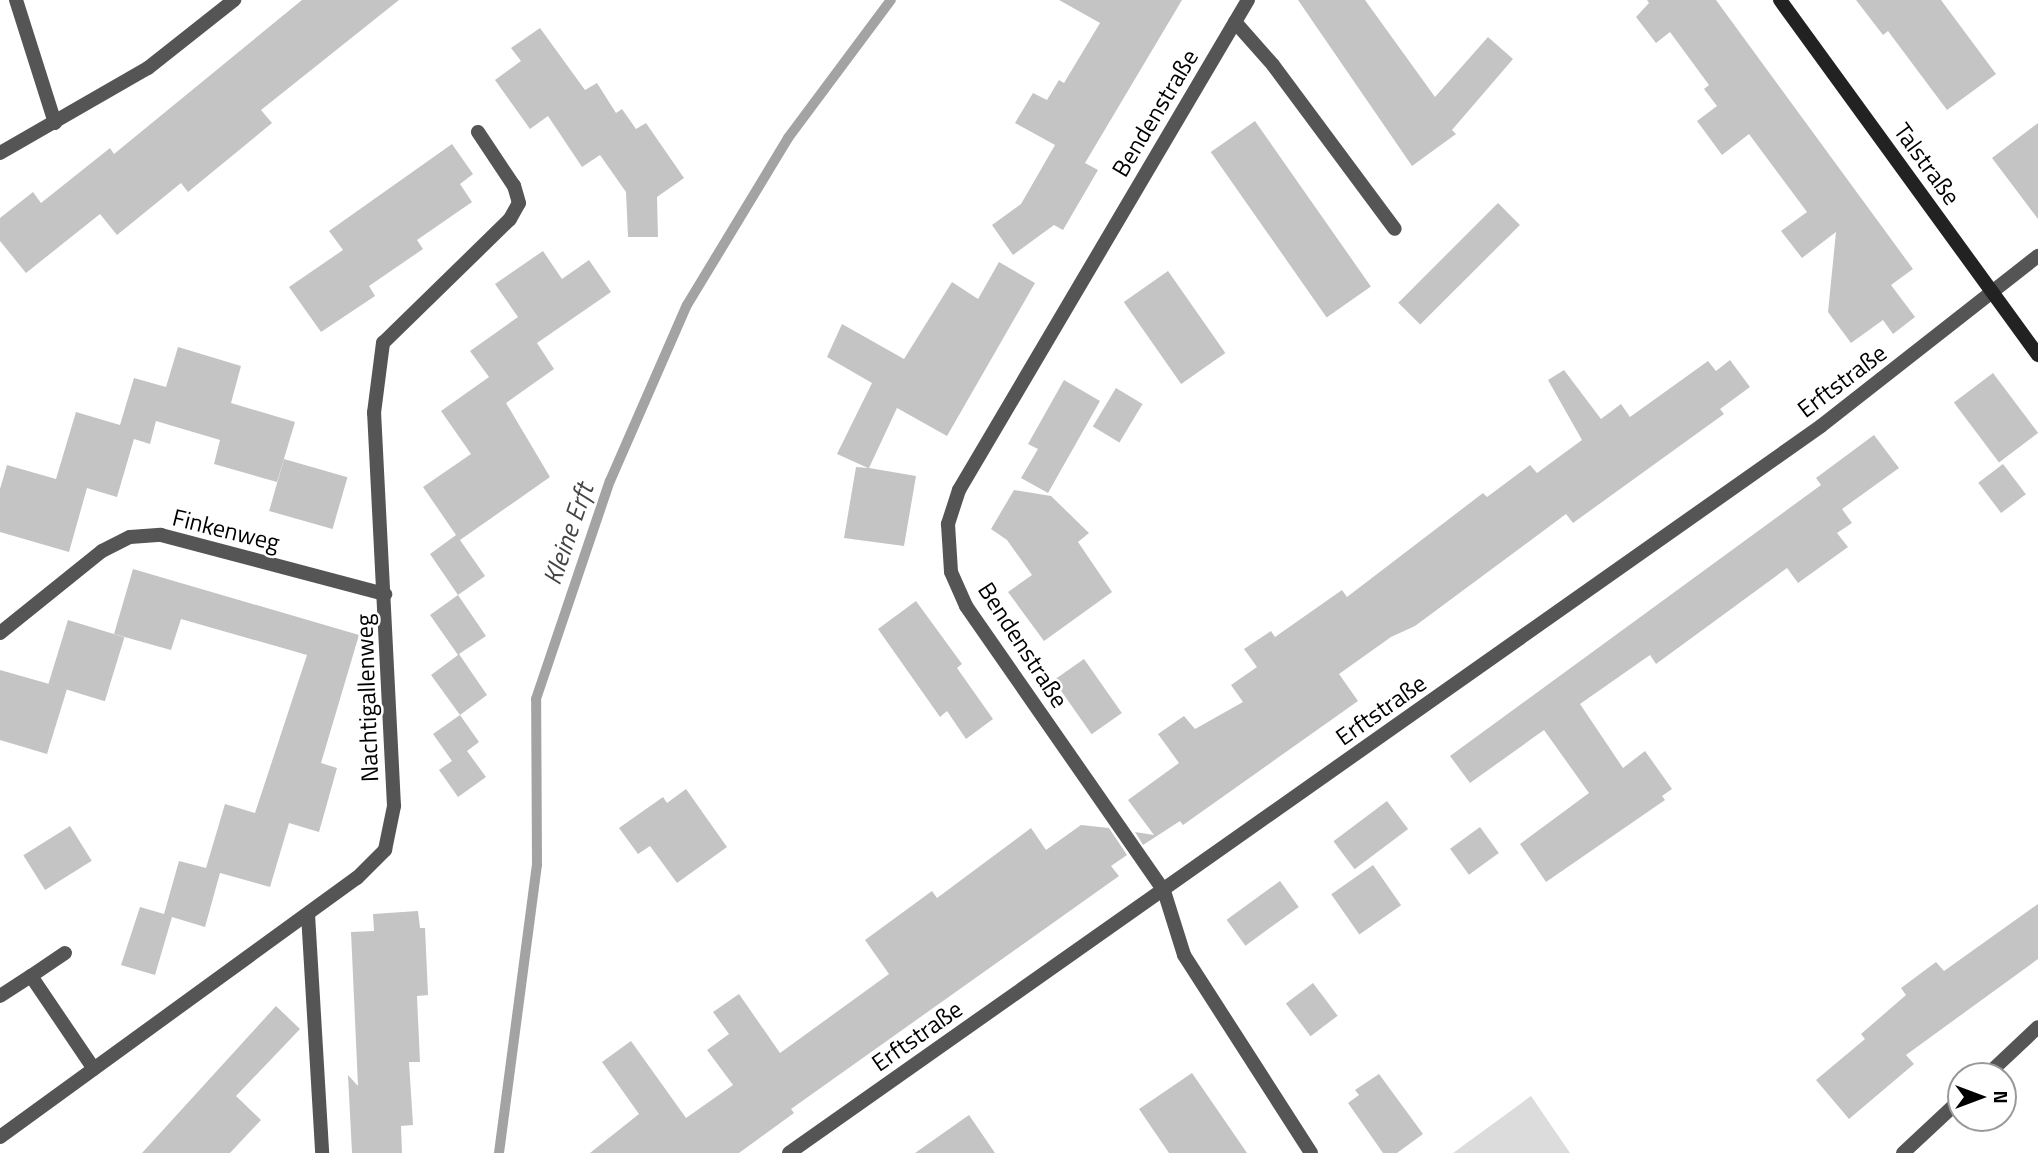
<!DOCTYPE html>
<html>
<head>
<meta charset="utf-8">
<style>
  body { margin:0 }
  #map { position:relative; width:2038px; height:1153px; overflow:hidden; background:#fff; font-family:"Titillium Web",sans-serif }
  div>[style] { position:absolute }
  .green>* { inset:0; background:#dcdcdc }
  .stream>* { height:10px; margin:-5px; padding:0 5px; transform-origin:5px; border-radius:5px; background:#a3a3a3 }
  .building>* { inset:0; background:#c4c4c4; transform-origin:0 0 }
  .lane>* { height:14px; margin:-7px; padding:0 7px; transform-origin:7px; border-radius:7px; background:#555 }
  .street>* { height:14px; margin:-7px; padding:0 7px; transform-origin:7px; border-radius:7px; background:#555 }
  .secondary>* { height:14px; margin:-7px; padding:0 7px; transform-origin:7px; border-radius:7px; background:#222 }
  span { translate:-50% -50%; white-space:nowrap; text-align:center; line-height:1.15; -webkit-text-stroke:5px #fff; paint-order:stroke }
  .street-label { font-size:24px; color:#000 }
  .water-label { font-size:26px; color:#444; font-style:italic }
  .north { position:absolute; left:1947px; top:1062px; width:70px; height:70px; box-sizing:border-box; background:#fff; border:2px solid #999; border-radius:50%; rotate:90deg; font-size:19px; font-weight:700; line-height:28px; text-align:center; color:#000 }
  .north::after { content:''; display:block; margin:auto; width:24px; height:32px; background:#000; clip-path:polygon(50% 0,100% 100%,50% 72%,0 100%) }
</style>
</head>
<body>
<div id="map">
  <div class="green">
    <i style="clip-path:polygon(1531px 1096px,1570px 1153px,1453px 1153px)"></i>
  </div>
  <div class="stream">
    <i style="left:499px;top:1153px;width:290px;rotate:-82.5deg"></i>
    <i style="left:537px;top:865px;width:166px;rotate:-90.3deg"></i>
    <i style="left:536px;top:699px;width:230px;rotate:-71.3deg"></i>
    <i style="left:610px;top:481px;width:192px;rotate:-66.4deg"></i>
    <i style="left:687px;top:305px;width:195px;rotate:-58.8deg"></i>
    <i style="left:788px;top:138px;width:172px;rotate:-53.3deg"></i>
  </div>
  <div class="building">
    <i style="clip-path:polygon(302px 0,399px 0,261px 110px,272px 123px,188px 192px,181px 183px,117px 235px,100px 214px,26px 273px,0 241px,0 218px,33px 192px,41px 203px,110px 148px,114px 154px)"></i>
    <i style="clip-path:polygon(1059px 0,1182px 0,1085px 163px,1098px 170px,1063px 230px,1054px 225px,1013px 255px,992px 225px,1021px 204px,1055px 145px,1015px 123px,1033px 93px,1047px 100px,1059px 80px,1064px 83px,1100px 23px)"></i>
    <i style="clip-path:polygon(1298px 0,1365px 0,1435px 97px,1488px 37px,1513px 59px,1452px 130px,1456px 134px,1412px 166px)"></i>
    <i style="clip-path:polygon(1647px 0,1716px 0,1913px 269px,1891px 285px,1915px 317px,1893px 334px,1883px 320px,1851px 343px,1828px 312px,1836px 232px,1802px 258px,1781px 231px,1807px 212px,1749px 134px,1722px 155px,1697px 121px,1717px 106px,1704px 89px,1709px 85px,1670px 32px,1656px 43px,1636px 17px,1649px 3px)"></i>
    <i style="clip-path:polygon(1856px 0,1941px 0,1996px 74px,1947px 110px,1888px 31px,1883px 35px)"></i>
    <i style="clip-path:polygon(540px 28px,585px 90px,597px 83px,616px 113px,622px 109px,636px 129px,646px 123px,684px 178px,657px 197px,658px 237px,628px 237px,626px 192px,600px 155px,582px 167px,548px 116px,530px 129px,495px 80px,521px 61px,511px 48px)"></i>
    <i style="left:1255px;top:121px;width:202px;height:54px;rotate:55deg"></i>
    <i style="clip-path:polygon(2038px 123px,2038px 219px,1992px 158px)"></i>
    <i style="clip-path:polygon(452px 144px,473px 174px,460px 184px,472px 202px,417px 240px,423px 249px,369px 286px,375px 296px,321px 332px,289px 287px,343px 250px,329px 231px)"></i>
    <i style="left:1498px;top:203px;width:31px;height:141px;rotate:45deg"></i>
    <i style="clip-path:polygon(543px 251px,562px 279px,589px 260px,611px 292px,537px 343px,554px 369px,506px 403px,550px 477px,460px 540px,485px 576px,458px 595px,486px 636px,459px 654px,487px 695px,460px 715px,479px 742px,467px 751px,486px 777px,458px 797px,439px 770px,452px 761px,433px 734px,460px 715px,431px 675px,458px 655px,430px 615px,458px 595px,430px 554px,456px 535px,423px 487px,471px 454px,441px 411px,489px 377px,470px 351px,518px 317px,495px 284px)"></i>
    <i style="clip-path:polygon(999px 262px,1035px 283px,947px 436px,897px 408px,869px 468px,916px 476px,904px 546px,844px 538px,856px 467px,868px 468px,837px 454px,872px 383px,827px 357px,842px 324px,904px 359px,952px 282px,978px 299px)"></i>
    <i style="left:1168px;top:271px;width:100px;height:54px;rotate:55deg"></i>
    <i style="clip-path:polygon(178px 347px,241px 366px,231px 403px,295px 422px,277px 482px,214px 464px,220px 440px,156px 421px,150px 444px,134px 439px,117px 497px,87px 488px,69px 552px,0 532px,0 489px,7px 465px,56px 479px,76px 412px,120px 425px,134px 378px,166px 387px)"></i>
    <i style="clip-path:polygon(1730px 360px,1750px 387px,1720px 409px,1724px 414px,1573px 523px,1566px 514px,1415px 626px,1391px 637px,1339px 674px,1358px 701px,1183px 825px,1180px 821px,1143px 845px,1135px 832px,1154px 835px,1128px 800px,1179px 763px,1158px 734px,1184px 716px,1195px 729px,1243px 702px,1231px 685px,1257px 667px,1244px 649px,1271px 631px,1275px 637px,1342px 590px,1347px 597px,1483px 493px,1487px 497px,1530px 465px,1537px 473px,1582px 440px,1548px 380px,1564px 370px,1601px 419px,1621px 404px,1630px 417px,1708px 361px,1716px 371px)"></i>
    <i style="left:1993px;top:373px;width:75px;height:49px;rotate:53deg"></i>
    <i style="clip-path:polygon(1064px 380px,1100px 401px,1048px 493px,1021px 478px,1038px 449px,1028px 444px)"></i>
    <i style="left:1116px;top:388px;width:31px;height:45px;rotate:31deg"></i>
    <i style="clip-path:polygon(1874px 435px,1899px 468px,1842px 509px,1852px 523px,1837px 533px,1848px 547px,1798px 583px,1787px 568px,1656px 664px,1650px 655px,1580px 704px,1623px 768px,1645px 751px,1672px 789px,1662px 796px,1665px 800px,1546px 882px,1520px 844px,1589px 793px,1544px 730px,1470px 783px,1450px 756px,1821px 485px,1816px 478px)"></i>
    <i style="left:284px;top:459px;width:66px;height:54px;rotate:16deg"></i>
    <i style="left:2003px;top:464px;width:38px;height:31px;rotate:53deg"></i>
    <i style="clip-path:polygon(1014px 490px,1051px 496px,1089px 533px,1078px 542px,1112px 592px,1044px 641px,1008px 592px,1032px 575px,1007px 540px,991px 529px)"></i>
    <i style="clip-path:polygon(133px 569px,359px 635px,321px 763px,337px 768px,319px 832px,289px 823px,270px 887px,220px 873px,205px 927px,172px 917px,155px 975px,121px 965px,140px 907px,164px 914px,179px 861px,206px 868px,225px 804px,255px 813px,307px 655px,181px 619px,171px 650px,114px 634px)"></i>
    <i style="clip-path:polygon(916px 601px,962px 664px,957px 668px,993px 719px,966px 739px,947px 711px,940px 717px,878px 629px)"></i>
    <i style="left:68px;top:620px;width:59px;height:67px;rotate:17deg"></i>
    <i style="left:1084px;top:659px;width:66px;height:37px;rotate:55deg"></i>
    <i style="clip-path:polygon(0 670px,67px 689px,47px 754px,0 740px)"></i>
    <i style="clip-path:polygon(686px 789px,727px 847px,677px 883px,650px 846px,638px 854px,619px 828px,663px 797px,667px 803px)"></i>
    <i style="left:1387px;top:801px;width:35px;height:67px;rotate:53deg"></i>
    <i style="clip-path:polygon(1081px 825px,1109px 828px,1127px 855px,1111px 866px,1119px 876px,791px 1109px,794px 1113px,739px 1153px,590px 1153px,639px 1114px,602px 1062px,631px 1041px,686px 1118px,733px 1085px,707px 1050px,729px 1034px,713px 1012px,739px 994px,780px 1053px,889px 974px,865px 940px,932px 891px,937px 898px,1031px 828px,1046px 850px)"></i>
    <i style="left:70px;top:826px;width:41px;height:55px;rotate:58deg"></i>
    <i style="left:1480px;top:827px;width:32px;height:37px;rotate:54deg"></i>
    <i style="left:1373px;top:865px;width:49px;height:51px;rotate:55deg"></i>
    <i style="left:1280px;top:881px;width:32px;height:66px;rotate:54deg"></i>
    <i style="clip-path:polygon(2038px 904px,2038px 959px,1906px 1055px,1914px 1064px,1849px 1119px,1816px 1080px,1865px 1039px,1861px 1034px,1906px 995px,1901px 988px,1936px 962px,1944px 971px)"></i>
    <i style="clip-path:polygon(418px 911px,420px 928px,425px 928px,428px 995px,417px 996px,420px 1062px,409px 1062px,413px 1125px,401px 1126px,402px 1153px,352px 1153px,348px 1075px,358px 1086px,351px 932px,374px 931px,373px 914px)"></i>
    <i style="left:1313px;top:983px;width:41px;height:34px;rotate:53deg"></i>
    <i style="clip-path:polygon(276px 1006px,300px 1029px,236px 1096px,261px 1120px,230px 1153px,142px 1153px)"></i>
    <i style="clip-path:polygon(1192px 1073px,1247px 1153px,1169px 1153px,1139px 1109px)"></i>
    <i style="clip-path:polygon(1379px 1074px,1423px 1134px,1397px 1153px,1383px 1153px,1348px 1103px,1359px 1095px,1355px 1090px)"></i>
    <i style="clip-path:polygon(969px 1115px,995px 1153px,915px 1153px)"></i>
  </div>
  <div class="lane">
    <i style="left:1235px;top:22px;width:57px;rotate:48.5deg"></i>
    <i style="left:1273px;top:65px;width:204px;rotate:53.4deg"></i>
    <i style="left:308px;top:914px;width:239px;rotate:86.6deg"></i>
    <i style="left:31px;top:976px;width:41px;rotate:-34.1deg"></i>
    <i style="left:0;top:996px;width:37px;rotate:-33deg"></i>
    <i style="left:31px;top:976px;width:112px;rotate:55.9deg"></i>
  </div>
  <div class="street">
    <i style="left:16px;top:0;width:129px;rotate:72.4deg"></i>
    <i style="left:1248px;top:0;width:569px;rotate:120.53deg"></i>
    <i style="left:959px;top:490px;width:36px;rotate:108deg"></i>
    <i style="left:948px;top:524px;width:48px;rotate:86.4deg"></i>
    <i style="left:951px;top:572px;width:37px;rotate:66deg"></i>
    <i style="left:966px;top:606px;width:347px;rotate:55.2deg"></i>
    <i style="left:1164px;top:891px;width:67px;rotate:72.6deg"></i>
    <i style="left:1184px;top:955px;width:235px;rotate:57.3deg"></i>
    <i style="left:0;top:153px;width:171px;rotate:-29.9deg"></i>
    <i style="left:148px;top:68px;width:110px;rotate:-38.3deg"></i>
    <i style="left:0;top:633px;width:131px;rotate:-38.8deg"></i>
    <i style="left:102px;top:551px;width:31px;rotate:-27deg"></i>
    <i style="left:130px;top:537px;width:31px;rotate:-4deg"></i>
    <i style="left:161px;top:535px;width:232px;rotate:14.8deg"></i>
    <i style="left:1986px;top:1076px;width:71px;rotate:-43.3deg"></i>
    <i style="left:0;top:1137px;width:441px;rotate:-36deg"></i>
    <i style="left:357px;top:878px;width:40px;rotate:-45deg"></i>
    <i style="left:385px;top:850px;width:45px;rotate:-78.4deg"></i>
    <i style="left:394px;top:806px;width:394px;rotate:-92.9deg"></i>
    <i style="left:374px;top:413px;width:71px;rotate:-82.7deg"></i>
    <i style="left:383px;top:343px;width:177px;rotate:-44.3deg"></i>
    <i style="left:510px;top:219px;width:18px;rotate:-61deg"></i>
    <i style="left:519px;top:203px;width:18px;rotate:-106deg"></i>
    <i style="left:514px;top:186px;width:65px;rotate:-123.7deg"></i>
    <i style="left:789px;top:1153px;width:1262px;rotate:-35.16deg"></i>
    <i style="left:1821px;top:426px;width:276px;rotate:-38.1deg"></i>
    <i style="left:1903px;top:1153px;width:79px;rotate:-43deg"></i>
  </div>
  <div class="secondary">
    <i style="left:1780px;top:0;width:439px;rotate:54deg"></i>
  </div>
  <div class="street-label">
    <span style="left:1155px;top:113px;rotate:-59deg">Bendenstraße</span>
    <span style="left:1927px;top:164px;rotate:54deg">Talstraße</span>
    <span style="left:1842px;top:381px;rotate:-37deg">Erftstraße</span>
    <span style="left:226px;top:530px;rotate:14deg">Finkenweg</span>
    <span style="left:1023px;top:645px;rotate:57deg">Bendenstraße</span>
    <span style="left:367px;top:698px;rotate:-92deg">Nachtigallenweg</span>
    <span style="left:1381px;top:710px;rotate:-35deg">Erftstraße</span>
    <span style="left:917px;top:1036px;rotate:-35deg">Erftstraße</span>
  </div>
  <div class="water-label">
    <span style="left:568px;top:534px;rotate:-71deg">Kleine Erft</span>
  </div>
  <div class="north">N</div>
</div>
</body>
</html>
